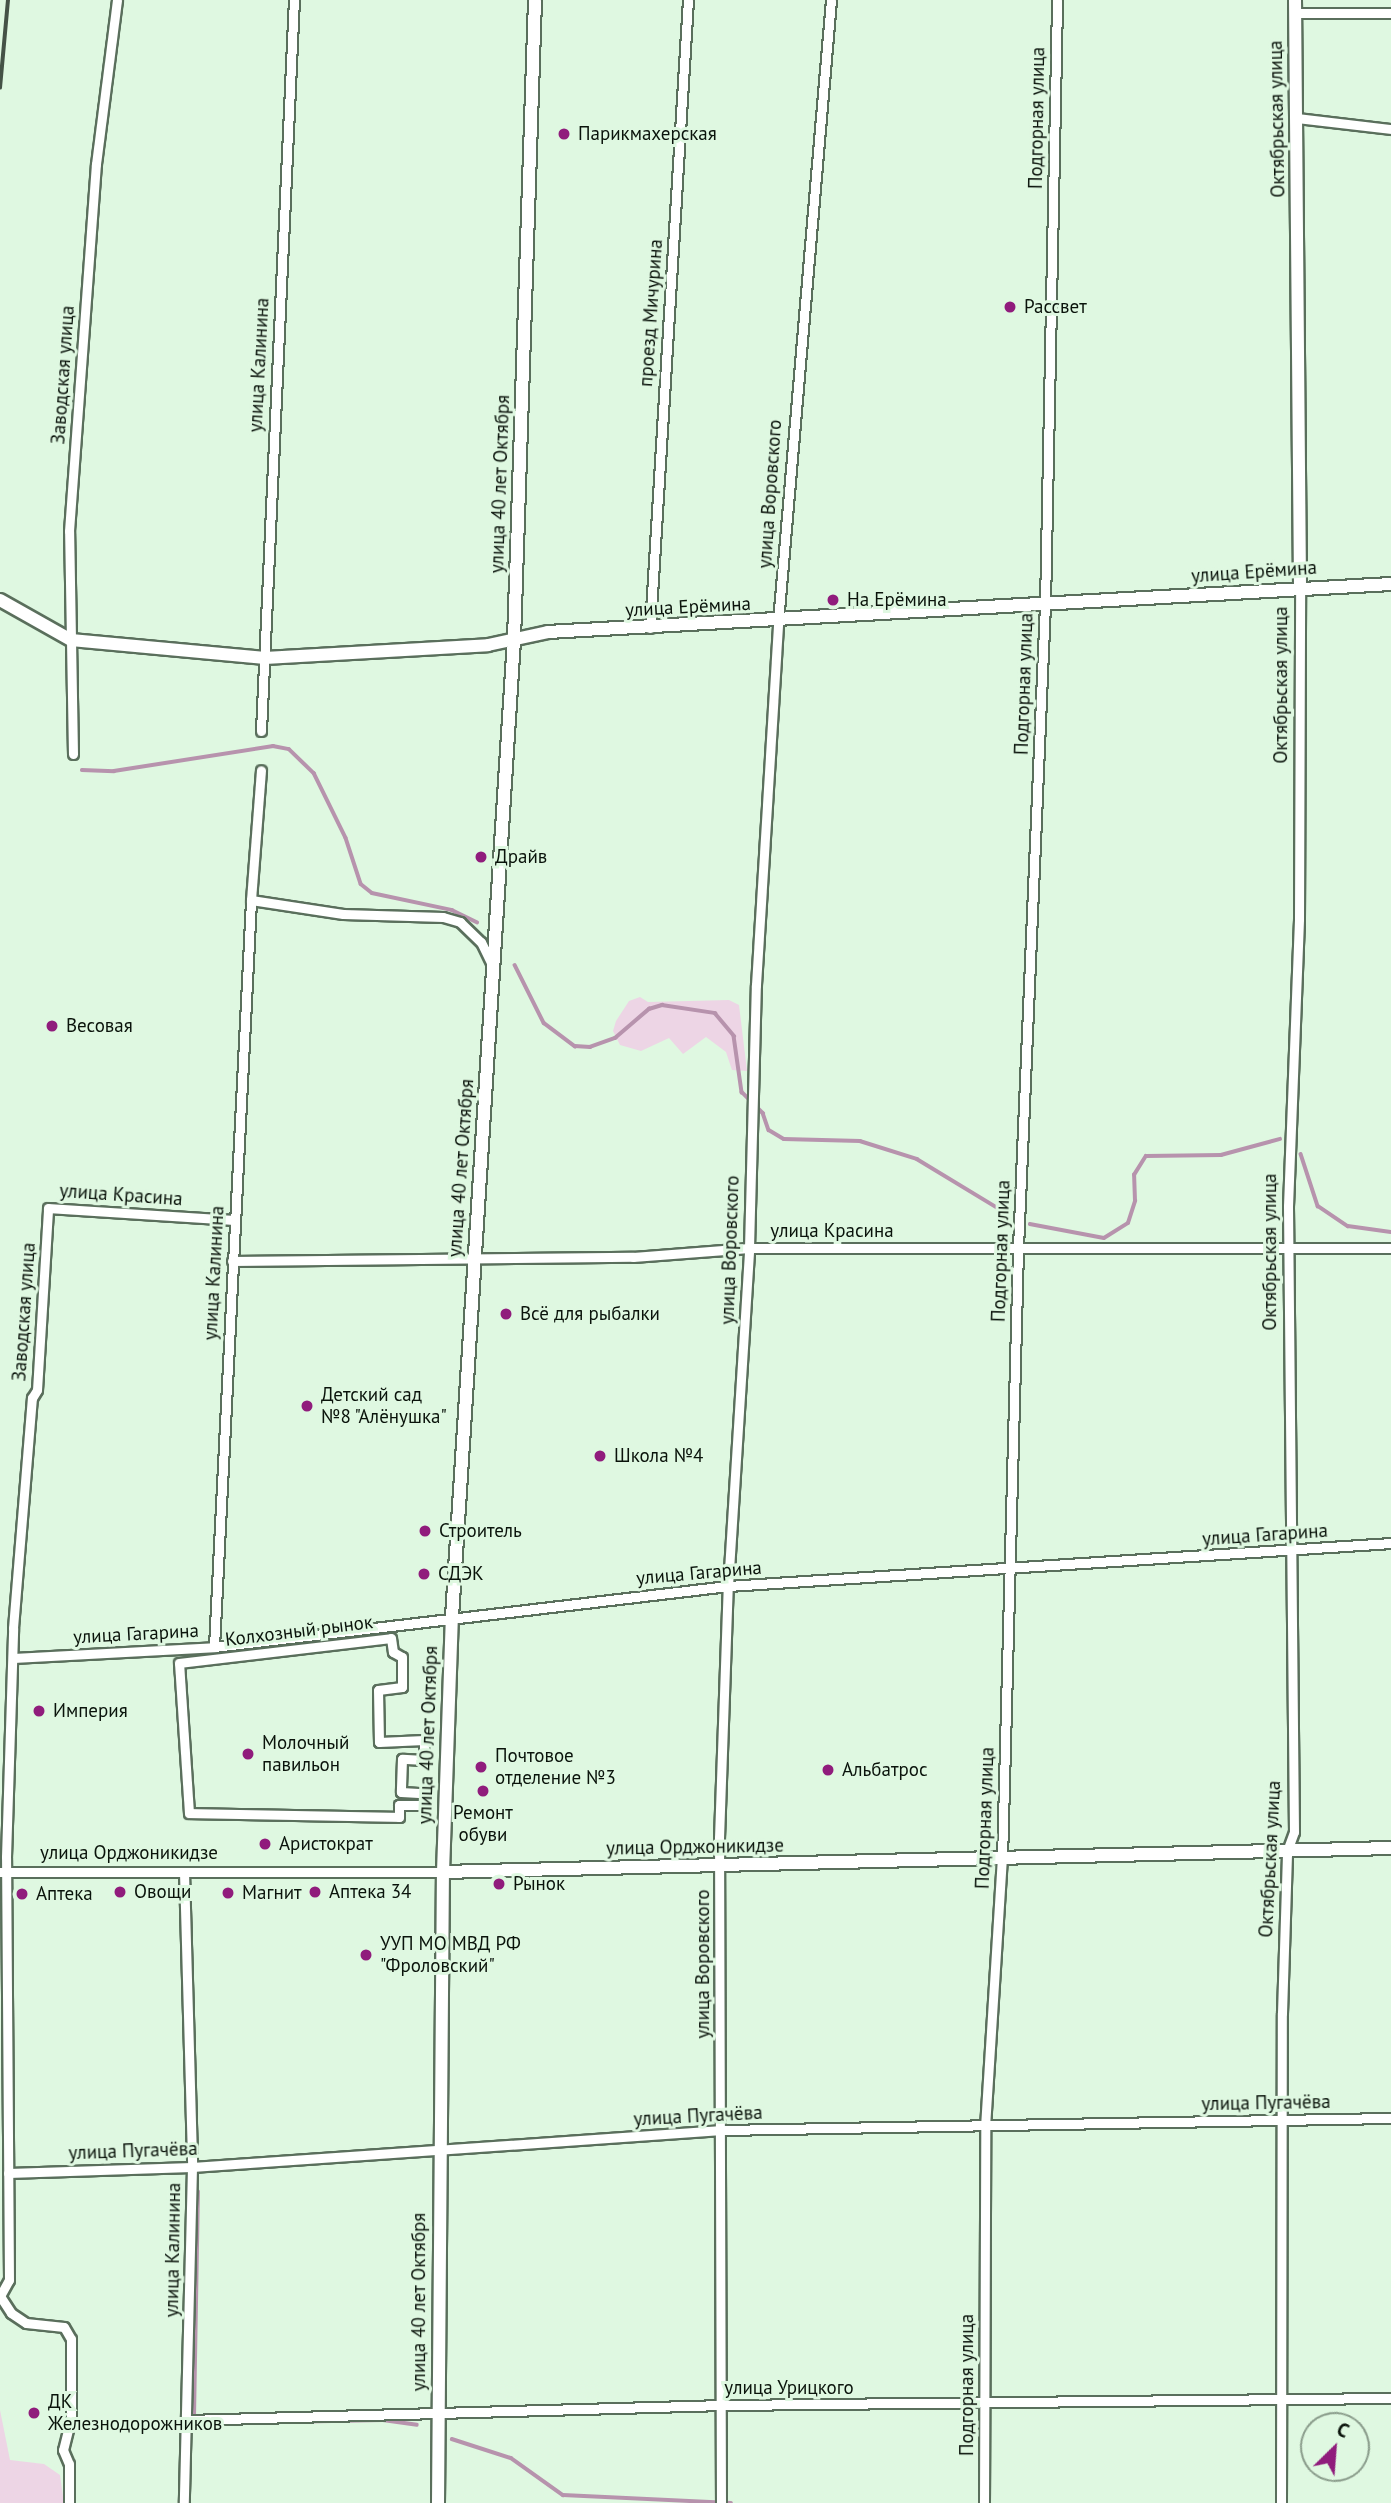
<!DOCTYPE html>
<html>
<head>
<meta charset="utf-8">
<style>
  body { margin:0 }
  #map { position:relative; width:1391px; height:2503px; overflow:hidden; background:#dff8e1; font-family:"PT Sans",sans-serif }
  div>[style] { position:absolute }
  .green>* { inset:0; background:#edd5e5 }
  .stream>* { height:3.5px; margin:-1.75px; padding:0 1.75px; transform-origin:1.75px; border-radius:1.75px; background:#b793ad }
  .roads { filter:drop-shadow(2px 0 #5a6f5c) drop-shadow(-2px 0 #5a6f5c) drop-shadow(0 2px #5a6f5c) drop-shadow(0 -2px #5a6f5c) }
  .street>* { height:9px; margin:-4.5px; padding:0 4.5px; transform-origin:4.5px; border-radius:4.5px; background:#fff }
  .secondary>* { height:12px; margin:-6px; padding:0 6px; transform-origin:6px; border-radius:6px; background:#fff }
  .rail>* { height:3.5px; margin:-1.75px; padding:0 1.75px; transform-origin:1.75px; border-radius:1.75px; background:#445246 }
  .dots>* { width:19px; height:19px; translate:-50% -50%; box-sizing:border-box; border:4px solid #dff8e1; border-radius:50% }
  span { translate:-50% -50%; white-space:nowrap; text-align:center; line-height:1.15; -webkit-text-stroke:6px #dff8e1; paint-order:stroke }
  .street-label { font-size:19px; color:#0a130b }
  .poi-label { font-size:19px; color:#0a130b }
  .left { translate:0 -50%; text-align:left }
  .north { position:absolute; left:1300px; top:2412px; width:70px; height:70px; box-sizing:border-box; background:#dff8e1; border:2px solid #8a9c8b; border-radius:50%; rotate:25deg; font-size:19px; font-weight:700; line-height:28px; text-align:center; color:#0a130b }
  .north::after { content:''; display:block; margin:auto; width:24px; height:32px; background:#901c7c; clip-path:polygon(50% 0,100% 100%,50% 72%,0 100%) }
</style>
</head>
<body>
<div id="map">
  <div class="green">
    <i style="clip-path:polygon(640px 997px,648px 1002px,729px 1000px,739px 1005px,747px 1071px,732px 1070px,726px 1052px,706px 1037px,683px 1054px,669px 1038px,641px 1051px,620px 1045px,613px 1031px,616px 1021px,629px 1001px)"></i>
    <i style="clip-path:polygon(0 2410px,10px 2460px,44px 2464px,60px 2475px,64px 2503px,0 2503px)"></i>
  </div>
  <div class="stream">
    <i style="left:82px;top:770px;width:32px;rotate:2deg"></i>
    <i style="left:114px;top:771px;width:161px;rotate:-8.9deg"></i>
    <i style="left:273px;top:746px;width:16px;rotate:11deg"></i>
    <i style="left:289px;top:749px;width:35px;rotate:44deg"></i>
    <i style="left:314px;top:773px;width:72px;rotate:63.8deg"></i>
    <i style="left:346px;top:838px;width:48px;rotate:71.9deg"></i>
    <i style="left:361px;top:884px;width:14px;rotate:39deg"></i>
    <i style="left:372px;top:893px;width:82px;rotate:12deg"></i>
    <i style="left:452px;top:910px;width:28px;rotate:26deg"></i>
    <i style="left:515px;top:965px;width:65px;rotate:63.4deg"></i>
    <i style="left:544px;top:1023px;width:39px;rotate:37deg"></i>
    <i style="left:575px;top:1046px;width:15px;rotate:4deg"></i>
    <i style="left:590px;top:1047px;width:27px;rotate:-20deg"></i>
    <i style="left:615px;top:1038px;width:45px;rotate:-40.5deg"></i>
    <i style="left:649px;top:1009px;width:14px;rotate:-17deg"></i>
    <i style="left:662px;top:1005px;width:54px;rotate:8.6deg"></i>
    <i style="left:715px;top:1013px;width:30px;rotate:50deg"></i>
    <i style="left:734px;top:1036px;width:57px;rotate:81.9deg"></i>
    <i style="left:742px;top:1092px;width:30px;rotate:45deg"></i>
    <i style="left:763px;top:1113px;width:18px;rotate:71deg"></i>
    <i style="left:769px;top:1130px;width:17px;rotate:31deg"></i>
    <i style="left:784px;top:1139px;width:76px;rotate:1.5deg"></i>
    <i style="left:860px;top:1141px;width:60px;rotate:17.5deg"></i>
    <i style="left:917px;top:1159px;width:104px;rotate:31.2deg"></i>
    <i style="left:1301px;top:1154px;width:55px;rotate:71.9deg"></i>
    <i style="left:1318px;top:1206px;width:36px;rotate:34deg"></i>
    <i style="left:1348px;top:1226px;width:43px;rotate:7.9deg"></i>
    <i style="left:1030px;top:1224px;width:75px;rotate:10.7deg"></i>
    <i style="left:1104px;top:1238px;width:28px;rotate:-32deg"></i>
    <i style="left:1128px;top:1223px;width:23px;rotate:-72deg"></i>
    <i style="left:1135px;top:1201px;width:26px;rotate:-92deg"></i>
    <i style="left:1134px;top:1175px;width:22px;rotate:-58deg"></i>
    <i style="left:1146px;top:1156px;width:75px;rotate:-0.8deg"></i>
    <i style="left:1221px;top:1155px;width:61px;rotate:-15.2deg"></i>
    <i style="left:194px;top:2417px;width:225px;rotate:-89deg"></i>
    <i style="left:92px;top:2426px;width:291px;rotate:-1.2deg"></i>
    <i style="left:383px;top:2420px;width:34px;rotate:8deg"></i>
    <i style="left:452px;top:2439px;width:62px;rotate:17.9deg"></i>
    <i style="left:511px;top:2458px;width:64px;rotate:35.4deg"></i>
    <i style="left:563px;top:2495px;width:168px;rotate:2.7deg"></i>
  </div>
  <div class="roads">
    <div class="street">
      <i style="left:1295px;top:13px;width:96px"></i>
      <i style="left:1297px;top:118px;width:95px;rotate:6.7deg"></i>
      <i style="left:650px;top:628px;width:629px;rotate:-86.54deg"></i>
      <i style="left:261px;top:731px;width:732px;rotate:-87.42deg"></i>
      <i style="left:73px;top:754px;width:223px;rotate:-91deg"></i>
      <i style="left:69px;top:531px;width:368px;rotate:-85.8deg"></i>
      <i style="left:96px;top:164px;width:165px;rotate:-82.7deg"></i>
      <i style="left:251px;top:900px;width:93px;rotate:8.7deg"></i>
      <i style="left:343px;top:914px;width:100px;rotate:1.7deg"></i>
      <i style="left:443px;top:917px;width:18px;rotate:16deg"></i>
      <i style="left:460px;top:922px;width:29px;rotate:44deg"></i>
      <i style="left:481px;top:942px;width:28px;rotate:64deg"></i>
      <i style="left:232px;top:1261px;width:401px;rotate:-0.6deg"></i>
      <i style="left:633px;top:1257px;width:116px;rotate:-4.4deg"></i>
      <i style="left:749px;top:1248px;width:642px"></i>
      <i style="left:391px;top:1638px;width:14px;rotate:82deg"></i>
      <i style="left:393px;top:1652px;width:10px;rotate:29deg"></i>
      <i style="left:402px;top:1657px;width:30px;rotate:90deg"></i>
      <i style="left:402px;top:1687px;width:24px;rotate:173deg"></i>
      <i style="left:378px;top:1690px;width:52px;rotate:88.9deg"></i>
      <i style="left:379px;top:1742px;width:45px;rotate:-2.5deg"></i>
      <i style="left:424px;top:1740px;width:20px;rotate:90deg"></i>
      <i style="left:424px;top:1760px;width:22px;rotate:-177deg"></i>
      <i style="left:402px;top:1759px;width:33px;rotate:92deg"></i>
      <i style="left:401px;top:1792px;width:22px;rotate:3deg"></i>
      <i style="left:423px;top:1793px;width:12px;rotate:90deg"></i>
      <i style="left:423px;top:1805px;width:24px;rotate:180deg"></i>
      <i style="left:399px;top:1805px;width:12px;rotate:90deg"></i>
      <i style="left:399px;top:1817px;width:210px;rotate:-178.9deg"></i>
      <i style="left:189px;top:1813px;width:150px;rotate:-93.8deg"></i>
      <i style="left:179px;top:1663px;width:213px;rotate:-6.7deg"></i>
      <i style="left:214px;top:1647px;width:748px;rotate:-87.16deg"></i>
      <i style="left:251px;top:900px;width:130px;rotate:-85.6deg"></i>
      <i style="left:13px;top:1658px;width:201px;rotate:-3.1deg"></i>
      <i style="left:214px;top:1647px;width:518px;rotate:-6.77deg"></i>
      <i style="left:728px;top:1586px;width:664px;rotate:-3.71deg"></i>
      <i style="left:0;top:1872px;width:443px"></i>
      <i style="left:184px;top:1872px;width:295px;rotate:88.4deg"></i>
      <i style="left:192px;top:2167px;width:336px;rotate:91.4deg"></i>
      <i style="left:8px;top:2173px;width:184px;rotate:-1.9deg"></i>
      <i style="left:192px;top:2167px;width:531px;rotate:-3.99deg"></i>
      <i style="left:722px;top:2130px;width:669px;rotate:-1.03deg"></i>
      <i style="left:0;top:2296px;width:18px;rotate:-61deg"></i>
      <i style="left:9px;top:2280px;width:423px;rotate:-90.4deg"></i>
      <i style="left:6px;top:1857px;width:229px;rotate:-88.2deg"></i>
      <i style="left:13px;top:1628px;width:231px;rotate:-85.3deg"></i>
      <i style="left:32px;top:1398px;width:9px;rotate:-58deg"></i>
      <i style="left:37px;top:1390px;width:182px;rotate:-86.5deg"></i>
      <i style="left:48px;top:1208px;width:186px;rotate:3.7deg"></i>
      <i style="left:0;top:2296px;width:20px;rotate:57deg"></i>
      <i style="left:11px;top:2313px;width:18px;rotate:34deg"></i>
      <i style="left:26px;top:2323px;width:38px;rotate:6deg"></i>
      <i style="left:64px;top:2327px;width:14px;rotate:60deg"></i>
      <i style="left:71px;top:2339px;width:79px;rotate:90deg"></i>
      <i style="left:71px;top:2418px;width:33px;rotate:104deg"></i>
      <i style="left:63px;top:2450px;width:15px;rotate:67deg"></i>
      <i style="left:69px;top:2464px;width:39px;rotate:90deg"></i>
      <i style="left:187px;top:2420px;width:537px;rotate:-1.6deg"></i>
      <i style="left:724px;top:2405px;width:667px;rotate:-0.6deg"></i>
      <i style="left:721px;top:2503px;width:665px;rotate:-90.17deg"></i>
      <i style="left:719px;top:1838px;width:252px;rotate:-88deg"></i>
      <i style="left:728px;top:1586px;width:339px;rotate:-86.4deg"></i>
      <i style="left:749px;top:1248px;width:263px;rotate:-88.5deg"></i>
      <i style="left:756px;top:985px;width:364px;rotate:-86.5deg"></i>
      <i style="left:778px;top:622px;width:624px;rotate:-85.13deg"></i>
      <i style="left:984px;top:2503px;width:376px;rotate:-89.8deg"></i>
      <i style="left:985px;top:2127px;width:268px;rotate:-86.4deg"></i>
      <i style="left:1002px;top:1860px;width:612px;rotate:-88.5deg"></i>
      <i style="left:1018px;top:1248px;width:644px;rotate:-87.6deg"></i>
      <i style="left:1045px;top:605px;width:605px;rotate:-88.86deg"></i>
      <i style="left:1281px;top:2503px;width:490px;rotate:-89.9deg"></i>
      <i style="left:1282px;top:2013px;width:162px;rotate:-88.2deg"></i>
      <i style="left:1287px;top:1851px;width:20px;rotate:-70deg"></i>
      <i style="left:1294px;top:1832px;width:626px;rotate:-90.55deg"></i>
      <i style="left:1288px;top:1206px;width:287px;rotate:-87.8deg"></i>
      <i style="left:1299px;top:919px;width:330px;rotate:-89.8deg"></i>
    </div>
    <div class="secondary">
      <i style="left:1295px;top:0;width:589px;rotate:89.51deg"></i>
      <i style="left:0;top:600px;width:81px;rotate:29.4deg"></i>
      <i style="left:71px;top:640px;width:195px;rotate:5.3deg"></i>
      <i style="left:265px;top:658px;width:223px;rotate:-3.3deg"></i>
      <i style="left:488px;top:645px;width:61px;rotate:-12.2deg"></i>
      <i style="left:548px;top:632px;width:844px;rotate:-3.26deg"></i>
      <i style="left:443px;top:1872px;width:948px;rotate:-1.45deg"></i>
      <i style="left:438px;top:2503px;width:631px;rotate:-89.55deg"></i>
      <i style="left:443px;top:1872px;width:255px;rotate:-88deg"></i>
      <i style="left:452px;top:1617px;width:979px;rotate:-86.37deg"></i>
      <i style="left:514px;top:640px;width:640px;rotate:-88.12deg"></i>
    </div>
  </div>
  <div class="rail">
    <i style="left:0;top:88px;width:88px;rotate:-84.8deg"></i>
  </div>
  <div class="dots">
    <i style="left:564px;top:134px;background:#901c7c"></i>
    <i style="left:1010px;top:307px;background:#901c7c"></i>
    <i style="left:833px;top:600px;background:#901c7c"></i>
    <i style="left:481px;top:857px;background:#901c7c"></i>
    <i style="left:52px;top:1026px;background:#901c7c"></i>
    <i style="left:506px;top:1314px;background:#901c7c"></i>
    <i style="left:307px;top:1406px;background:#901c7c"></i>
    <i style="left:600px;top:1456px;background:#901c7c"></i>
    <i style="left:425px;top:1531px;background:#901c7c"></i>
    <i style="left:424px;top:1574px;background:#901c7c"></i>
    <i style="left:39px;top:1711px;background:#901c7c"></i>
    <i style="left:248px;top:1754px;background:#901c7c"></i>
    <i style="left:481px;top:1767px;background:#901c7c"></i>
    <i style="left:828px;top:1770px;background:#901c7c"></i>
    <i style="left:483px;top:1791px;background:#901c7c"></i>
    <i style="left:265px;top:1844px;background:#901c7c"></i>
    <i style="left:499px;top:1884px;background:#901c7c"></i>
    <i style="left:120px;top:1892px;background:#901c7c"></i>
    <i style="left:315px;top:1892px;background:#901c7c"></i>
    <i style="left:228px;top:1893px;background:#901c7c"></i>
    <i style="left:22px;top:1894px;background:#901c7c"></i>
    <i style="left:366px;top:1955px;background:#901c7c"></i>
    <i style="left:34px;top:2413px;background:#901c7c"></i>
  </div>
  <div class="street-label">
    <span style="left:1037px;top:118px;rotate:-89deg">Подгорная улица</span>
    <span style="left:1277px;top:119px;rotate:-91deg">Октябрьская улица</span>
    <span style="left:651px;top:313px;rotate:-86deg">проезд Мичурина</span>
    <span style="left:259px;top:365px;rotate:-87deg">улица Калинина</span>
    <span style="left:63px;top:375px;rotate:-86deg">Заводская улица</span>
    <span style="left:500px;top:484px;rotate:-88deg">улица 40 лет Октября</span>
    <span style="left:770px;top:494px;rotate:-86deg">улица Воровского</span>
    <span style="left:1254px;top:572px;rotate:-4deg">улица Ерёмина</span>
    <span style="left:688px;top:607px;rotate:-3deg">улица Ерёмина</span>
    <span style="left:1024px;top:684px;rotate:-88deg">Подгорная улица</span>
    <span style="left:1281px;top:685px;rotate:-90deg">Октябрьская улица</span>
    <span style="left:461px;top:1168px;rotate:-86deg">улица 40 лет Октября</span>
    <span style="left:121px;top:1195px;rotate:4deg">улица Красина</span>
    <span style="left:832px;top:1231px">улица Красина</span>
    <span style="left:730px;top:1250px;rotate:-88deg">улица Воровского</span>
    <span style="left:1001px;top:1251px;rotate:-88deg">Подгорная улица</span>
    <span style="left:1270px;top:1252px;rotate:-90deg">Октябрьская улица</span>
    <span style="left:214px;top:1273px;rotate:-87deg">улица Калинина</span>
    <span style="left:24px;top:1312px;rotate:-86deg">Заводская улица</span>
    <span style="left:1265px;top:1535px;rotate:-4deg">улица Гагарина</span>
    <span style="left:699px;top:1573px;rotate:-5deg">улица Гагарина</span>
    <span style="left:299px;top:1631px;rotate:-7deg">Колхозный рынок</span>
    <span style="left:136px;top:1634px;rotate:-3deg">улица Гагарина</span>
    <span style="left:428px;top:1735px;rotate:-88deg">улица 40 лет Октября</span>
    <span style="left:985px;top:1818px;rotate:-88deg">Подгорная улица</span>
    <span style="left:695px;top:1847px;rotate:-1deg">улица Орджоникидзе</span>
    <span style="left:129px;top:1853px">улица Орджоникидзе</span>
    <span style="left:1270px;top:1859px;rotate:-87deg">Октябрьская улица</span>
    <span style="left:703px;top:1964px;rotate:-90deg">улица Воровского</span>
    <span style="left:1266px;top:2103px;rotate:-1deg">улица Пугачёва</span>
    <span style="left:698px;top:2116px;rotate:-3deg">улица Пугачёва</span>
    <span style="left:133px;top:2151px;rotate:-2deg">улица Пугачёва</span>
    <span style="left:173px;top:2250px;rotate:-89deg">улица Калинина</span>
    <span style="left:419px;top:2302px;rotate:-90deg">улица 40 лет Октября</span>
    <span style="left:967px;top:2385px;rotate:-90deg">Подгорная улица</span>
    <span style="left:789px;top:2388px">улица Урицкого</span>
  </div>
  <div class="poi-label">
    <span class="left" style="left:578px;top:134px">Парикмахерская</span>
    <span class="left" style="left:1024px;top:307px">Рассвет</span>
    <span class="left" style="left:847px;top:600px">На Ерёмина</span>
    <span class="left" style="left:495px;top:857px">Драйв</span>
    <span class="left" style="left:66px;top:1026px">Весовая</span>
    <span class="left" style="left:520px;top:1314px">Всё для рыбалки</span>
    <span class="left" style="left:321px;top:1406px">Детский сад<br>№8 "Алёнушка"</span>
    <span class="left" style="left:614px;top:1456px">Школа №4</span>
    <span class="left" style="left:439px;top:1531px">Строитель</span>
    <span class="left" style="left:438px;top:1574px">СДЭК</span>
    <span class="left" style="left:53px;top:1711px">Империя</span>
    <span class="left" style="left:262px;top:1754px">Молочный<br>павильон</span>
    <span class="left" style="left:495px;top:1767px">Почтовое<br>отделение №3</span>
    <span class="left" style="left:842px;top:1770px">Альбатрос</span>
    <span style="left:483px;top:1824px">Ремонт<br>обуви</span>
    <span class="left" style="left:279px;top:1844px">Аристократ</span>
    <span class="left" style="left:513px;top:1884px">Рынок</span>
    <span class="left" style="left:134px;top:1892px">Овощи</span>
    <span class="left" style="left:329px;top:1892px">Аптека 34</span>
    <span class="left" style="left:242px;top:1893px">Магнит</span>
    <span class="left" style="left:36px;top:1894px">Аптека</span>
    <span class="left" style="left:380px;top:1955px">УУП МО МВД РФ<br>"Фроловский"</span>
    <span class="left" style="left:48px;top:2413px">ДК<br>Железнодорожников</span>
  </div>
  <div class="north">С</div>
</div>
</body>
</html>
